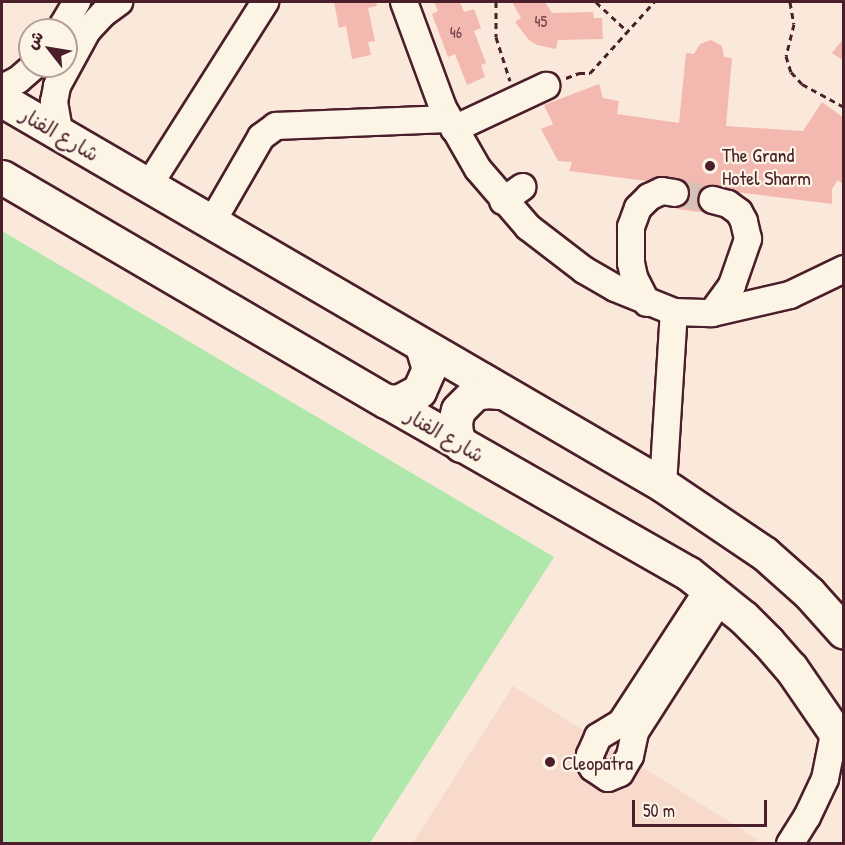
<!DOCTYPE html>
<meta charset="utf-8">
<style>
body{margin:0}
#map{position:relative;width:845px;height:845px;overflow:hidden;background:#fae9da;font-family:"Patrick Hand","Playpen Sans Arabic",sans-serif}
div>[style]{position:absolute}
[style*='--x']{left:calc(var(--x)*1px);top:calc(var(--y)*1px);width:calc(var(--w)*1px);rotate:calc(var(--a)*1deg)}
.built>*{inset:0;background:#f8dacd}
.green>*{inset:0;background:#b0e8ac}
.building>*{inset:0;background:#f3b8af}
.minor-tunnel>*{height:26px;margin-top:-13px;transform-origin:0;background:repeating-linear-gradient(90deg,#d7c1b7 0 26px,transparent 0 39px)}
.path>*{height:3px;margin-top:-1.5px;transform-origin:0;background:repeating-linear-gradient(90deg,#4a1f2b 0 6px,transparent 0 10.5px)}
.roads{filter:drop-shadow(2px 0 #4a1f2b) drop-shadow(-2px 0 #4a1f2b) drop-shadow(0 2px #4a1f2b) drop-shadow(0 -2px #4a1f2b)}
.minor>*{height:26px;margin:-13px;padding:0 13px;transform-origin:13px;border-radius:13px;background:#fcf5e5}
.major>*{height:33px;margin:-16.5px;padding:0 16.5px;transform-origin:16.5px;border-radius:16.5px;background:#fcf5e5}
.dots>*{width:16px;height:16px;translate:-50% -50%;box-sizing:border-box;border:3px solid #fcf5e5;border-radius:50%}
span{translate:-50% -50%;white-space:nowrap;text-align:center;line-height:1.15;-webkit-text-stroke:4.5px #fcf5e5;paint-order:stroke}
.number-label{font-size:16px;color:#74454c}
.number-label span{-webkit-text-stroke-width:0}
.street-label{font-size:20px;color:#4a1f2b}
.poi-label{font-size:20px;color:#4a1f2b}
.left{translate:0 -50%;text-align:left}
.frame{position:absolute;inset:0;border:3px solid #4a1f2b;pointer-events:none}
.north{position:absolute;left:18px;top:18px;width:60px;height:60px;box-sizing:border-box;background:#fcf5e5;border:2px solid #b59f9b;border-radius:50%;rotate:301deg;font-size:16px;font-weight:700;line-height:24px;text-align:center;color:#4a1f2b}
.north::after{content:'';display:block;margin:auto;width:21px;height:27px;background:#4a1f2b;clip-path:polygon(50% 0,100% 100%,50% 72%,0 100%)}
.scale{position:absolute;left:632px;top:800px;width:135px;height:27px;box-sizing:border-box;border:3px solid #4a1f2b;border-top:0;padding-left:8px;font-size:18px;line-height:21px;white-space:nowrap;color:#4a1f2b;-webkit-text-stroke:4px #fcf5e5;paint-order:stroke}
</style>
<div id="map">
<div class="built">
<i style="clip-path:polygon(513px 686px,757px 839px,755px 844px,412px 844px)"></i>
</div>
<div class="green">
<i style="clip-path:polygon(2px 231px,554px 557px,370px 843px,2px 843px)"></i>
</div>
<div class="building">
<i style="clip-path:polygon(334px 2px,376px 2px,377px 6px,368px 8px,375px 41px,368px 42px,371px 55px,352px 59px,346px 26px,339px 28px)"></i>
<i style="clip-path:polygon(434px 2px,460px 2px,464px 12px,474px 9px,481px 28px,474px 31px,486px 63px,481px 65px,485px 77px,467px 85px,455px 54px,448px 57px,432px 14px,438px 11px)"></i>
<i style="clip-path:polygon(512px 2px,545px 2px,552px 13px,593px 12px,594px 18px,602px 18px,603px 39px,558px 40px,556px 49px,537px 45px,529px 40px,515px 22px,521px 18px)"></i>
<i style="clip-path:polygon(844px 38px,844px 61px,832px 53px)"></i>
<i style="clip-path:polygon(711px 40px,722px 46px,724px 57px,732px 58px,726px 126px,803px 131px,822px 102px,844px 118px,844px 185px,838px 180px,832px 189px,832px 204px,712px 189px,709px 213px,676px 209px,678px 185px,569px 171px,572px 162px,558px 161px,541px 129px,553px 124px,544px 105px,599px 84px,603px 98px,619px 101px,617px 114px,679px 123px,686px 53px,694px 54px,700px 44px)"></i>
</div>
<div class="minor-tunnel">
<i style="--x:675;--y:193;--w:39;--a:10"></i>
</div>
<div class="path">
<i style="--x:496;--y:2;--w:35;--a:90"></i>
<i style="--x:496;--y:37;--w:46;--a:72.3"></i>
<i style="--x:596;--y:2;--w:42;--a:43.1"></i>
<i style="--x:790;--y:2;--w:22;--a:80"></i>
<i style="--x:794;--y:24;--w:33;--a:104"></i>
<i style="--x:786;--y:56;--w:17;--a:73"></i>
<i style="--x:791;--y:72;--w:16;--a:47"></i>
<i style="--x:802;--y:84;--w:48;--a:28.7"></i>
<i style="--x:566;--y:78;--w:14;--a:-21"></i>
<i style="--x:579;--y:73;--w:11;--a:0"></i>
<i style="--x:590;--y:73;--w:96;--a:-48"></i>
</div>
<div class="roads">
<div class="minor">
<i style="--x:404;--y:2;--w:113;--a:69.8"></i>
<i style="--x:443;--y:108;--w:70;--a:60.2"></i>
<i style="--x:478;--y:169;--w:77;--a:49.2"></i>
<i style="--x:528;--y:227;--w:71;--a:37.5"></i>
<i style="--x:584;--y:270;--w:36;--a:30"></i>
<i style="--x:615;--y:288;--w:64;--a:22.1"></i>
<i style="--x:674;--y:312;--w:38;--a:2"></i>
<i style="--x:712;--y:313;--w:80;--a:-13"></i>
<i style="--x:790;--y:295;--w:60;--a:-25.7"></i>
<i style="--x:60;--y:30;--w:33;--a:-59"></i>
<i style="--x:2;--y:88;--w:18;--a:-27"></i>
<i style="--x:18;--y:80;--w:21;--a:-41"></i>
<i style="--x:454;--y:129;--w:102;--a:-25.1"></i>
<i style="--x:60;--y:136;--w:35;--a:-100"></i>
<i style="--x:54;--y:102;--w:16;--a:-79"></i>
<i style="--x:57;--y:86;--w:63;--a:-61.4"></i>
<i style="--x:87;--y:31;--w:25;--a:-47"></i>
<i style="--x:104;--y:13;--w:19;--a:-36"></i>
<i style="--x:149;--y:185;--w:217;--a:-57.6"></i>
<i style="--x:503;--y:201;--w:24;--a:-36"></i>
<i style="--x:212;--y:222;--w:98;--a:-60"></i>
<i style="--x:261;--y:137;--w:19;--a:-36"></i>
<i style="--x:276;--y:126;--w:172;--a:-2.3"></i>
<i style="--x:647;--y:303;--w:29;--a:-117"></i>
<i style="--x:634;--y:277;--w:14;--a:-102"></i>
<i style="--x:631;--y:263;--w:36;--a:-90"></i>
<i style="--x:631;--y:227;--w:20;--a:-70"></i>
<i style="--x:638;--y:208;--w:16;--a:-45"></i>
<i style="--x:649;--y:197;--w:14;--a:-25"></i>
<i style="--x:662;--y:191;--w:13;--a:9"></i>
<i style="--x:712;--y:313;--w:34;--a:-54"></i>
<i style="--x:732;--y:285;--w:49;--a:-70.8"></i>
<i style="--x:748;--y:239;--w:18;--a:-103"></i>
<i style="--x:744;--y:221;--w:10;--a:-119"></i>
<i style="--x:739;--y:212;--w:14;--a:-144"></i>
<i style="--x:728;--y:204;--w:16;--a:-165"></i>
<i style="--x:663;--y:485;--w:173;--a:-86.4"></i>
<i style="--x:709;--y:588;--w:161;--a:123.1"></i>
<i style="--x:621;--y:723;--w:27;--a:149"></i>
<i style="--x:598;--y:737;--w:20;--a:114"></i>
<i style="--x:590;--y:755;--w:8;--a:90"></i>
<i style="--x:590;--y:763;--w:6;--a:59"></i>
<i style="--x:593;--y:768;--w:18;--a:34"></i>
<i style="--x:608;--y:778;--w:13;--a:-23"></i>
<i style="--x:620;--y:773;--w:20;--a:-60"></i>
<i style="--x:630;--y:756;--w:25;--a:-78"></i>
<i style="--x:635;--y:732;--w:159;--a:-57.3"></i>
<i style="--x:790;--y:844;--w:32;--a:-58"></i>
<i style="--x:807;--y:817;--w:42;--a:-64.7"></i>
<i style="--x:825;--y:779;--w:41;--a:-78.7"></i>
<i style="--x:833;--y:739;--w:13;--a:-99"></i>
</div>
<div class="major">
<i style="--x:2;--y:100;--w:765;--a:30.22"></i>
<i style="--x:663;--y:485;--w:122;--a:34"></i>
<i style="--x:764;--y:553;--w:60;--a:41.6"></i>
<i style="--x:809;--y:593;--w:52;--a:48.1"></i>
<i style="--x:2;--y:177;--w:445;--a:30.3"></i>
<i style="--x:386;--y:401;--w:348;--a:29.7"></i>
<i style="--x:688;--y:573;--w:70;--a:38.7"></i>
<i style="--x:743;--y:617;--w:35;--a:45"></i>
<i style="--x:768;--y:642;--w:35;--a:49"></i>
<i style="--x:791;--y:668;--w:93;--a:55.5"></i>
<i style="--x:386;--y:401;--w:12;--a:5"></i>
<i style="--x:398;--y:402;--w:24;--a:-28"></i>
<i style="--x:419;--y:391;--w:24;--a:-66"></i>
<i style="--x:429;--y:369;--w:24;--a:-107"></i>
<i style="--x:461;--y:445;--w:12;--a:-114"></i>
<i style="--x:456;--y:434;--w:12;--a:-95"></i>
<i style="--x:455;--y:422;--w:12;--a:-76"></i>
<i style="--x:458;--y:410;--w:24;--a:-45"></i>
<i style="--x:475;--y:393;--w:12;--a:-9"></i>
<i style="--x:487;--y:391;--w:12;--a:5"></i>
</div>
</div>
<div class="dots">
<i style="left:710px;top:166px;background:#4a1f2b"></i>
<i style="left:550px;top:762px;background:#4a1f2b"></i>
</div>
<div class="number-label">
<span style="left:541px;top:21px">45</span>
<span style="left:456px;top:32px">46</span>
</div>
<div class="street-label">
<span style="left:60px;top:134px;rotate:30deg">شارع الفنار</span>
<span style="left:445px;top:435px;rotate:30deg">شارع الفنار</span>
</div>
<div class="poi-label">
<span class="left" style="left:722px;top:166px">The Grand<br>Hotel Sharm</span>
<span class="left" style="left:562px;top:762px">Cleopatra</span>
</div>
<div class="frame"></div>
<div class="north">ش</div>
<div class="scale">50 m</div>
</div>
